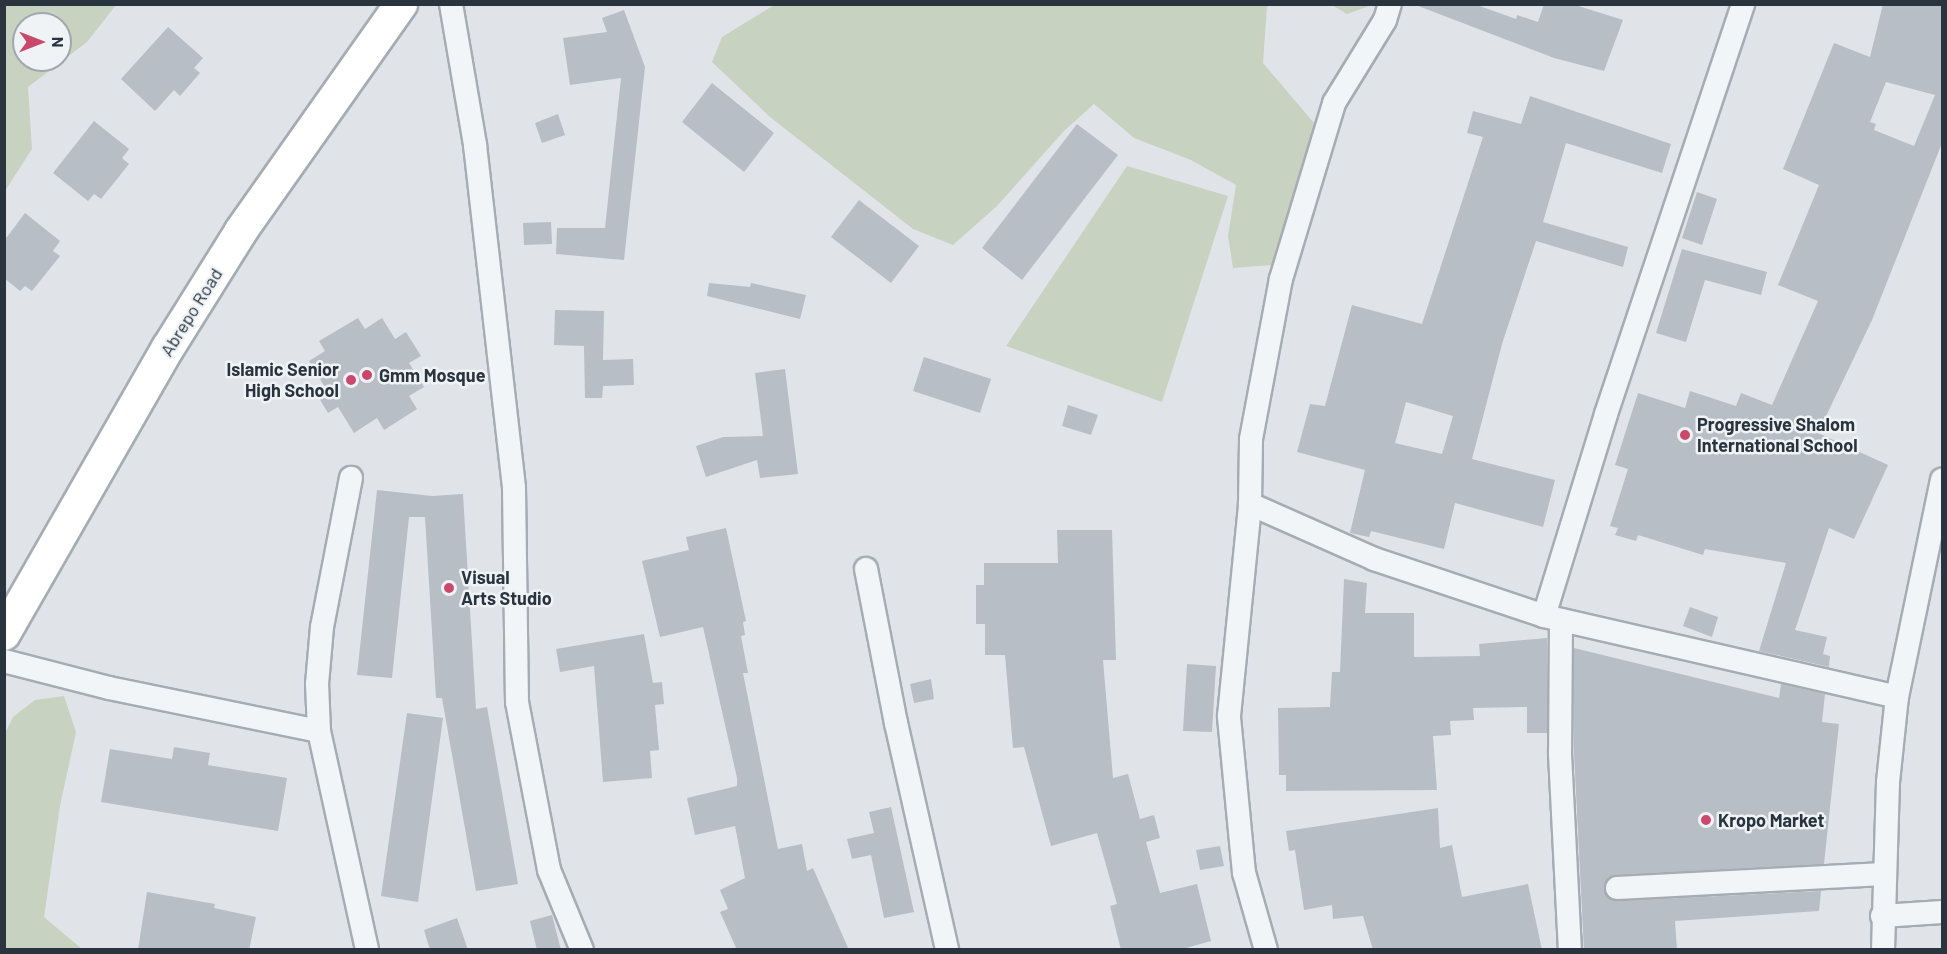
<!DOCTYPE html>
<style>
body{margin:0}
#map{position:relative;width:1947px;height:954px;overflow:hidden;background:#e0e4e9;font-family:Barlow,sans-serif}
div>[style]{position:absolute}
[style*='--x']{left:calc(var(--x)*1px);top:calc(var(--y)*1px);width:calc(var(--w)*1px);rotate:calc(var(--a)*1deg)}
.green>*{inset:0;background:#c8d2c1}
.building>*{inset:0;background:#b7bec5}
.roads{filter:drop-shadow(2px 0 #a5acb3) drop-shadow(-2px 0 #a5acb3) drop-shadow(0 2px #a5acb3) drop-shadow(0 -2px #a5acb3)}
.street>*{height:22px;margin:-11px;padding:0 11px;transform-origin:11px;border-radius:11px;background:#f2f5f7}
.secondary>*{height:32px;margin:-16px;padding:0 16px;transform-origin:16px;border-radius:16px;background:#fff}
.dots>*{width:16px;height:16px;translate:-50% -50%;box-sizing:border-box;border:3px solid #eff3f6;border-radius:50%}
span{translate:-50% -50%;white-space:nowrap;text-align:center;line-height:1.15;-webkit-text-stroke:5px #eff3f6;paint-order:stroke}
.street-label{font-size:18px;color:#29343f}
.poi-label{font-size:18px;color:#29343f;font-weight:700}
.right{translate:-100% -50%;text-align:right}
.left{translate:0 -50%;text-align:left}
.frame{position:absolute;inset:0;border:6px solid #29343f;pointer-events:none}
.north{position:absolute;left:12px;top:12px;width:60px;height:60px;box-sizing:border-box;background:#eff3f6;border:2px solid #a0a7ad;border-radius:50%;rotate:90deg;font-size:16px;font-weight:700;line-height:24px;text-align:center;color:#29343f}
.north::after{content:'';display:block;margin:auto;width:21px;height:27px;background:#cb486d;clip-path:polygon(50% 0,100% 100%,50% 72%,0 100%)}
</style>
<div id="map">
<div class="green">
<i style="clip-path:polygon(evenodd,5px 4px,116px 5px,87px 42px,28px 87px,32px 149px,5px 191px,5px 4px,24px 24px,60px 24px,60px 60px,24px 60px,24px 24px)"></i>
<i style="clip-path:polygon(774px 5px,1272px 5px,1267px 7px,1263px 63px,1314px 123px,1302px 200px,1273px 265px,1233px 268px,1228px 236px,1236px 185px,1191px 160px,1134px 138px,1094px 104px,1064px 131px,997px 206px,953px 245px,913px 229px,770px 117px,712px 62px,722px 37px)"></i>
<i style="clip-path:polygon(1332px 5px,1372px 5px,1347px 14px)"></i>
<i style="clip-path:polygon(1127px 166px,1228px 196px,1162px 402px,1006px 346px)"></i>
<i style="clip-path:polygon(64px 696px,76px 732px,60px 806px,44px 917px,82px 949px,5px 949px,5px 733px,13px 717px,35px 700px)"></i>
</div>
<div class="building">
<i style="clip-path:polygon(1413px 4px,1474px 4px,1516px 19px,1517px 15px,1538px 22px,1544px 4px,1572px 4px,1623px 20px,1604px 71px,1554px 58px)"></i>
<i style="clip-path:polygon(evenodd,1883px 4px,1942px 4px,1942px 143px,1872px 320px,1818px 433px,1888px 465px,1854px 539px,1829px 528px,1795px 630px,1827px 637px,1823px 654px,1830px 656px,1829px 667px,1759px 651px,1786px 563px,1705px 549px,1703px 555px,1638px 535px,1636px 541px,1615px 535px,1618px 528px,1610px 526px,1628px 469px,1615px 465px,1638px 393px,1685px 408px,1690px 391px,1736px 406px,1741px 393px,1772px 405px,1818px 301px,1778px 285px,1819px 185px,1783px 169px,1834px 43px,1870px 57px,1883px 4px,1886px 82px,1935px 95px,1914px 146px,1874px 130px,1876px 124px,1870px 122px,1886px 82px)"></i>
<i style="clip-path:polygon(624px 10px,645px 67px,624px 260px,556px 254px,557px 228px,605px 228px,621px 78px,570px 85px,563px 38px,607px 32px,602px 18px)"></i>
<i style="clip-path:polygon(168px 27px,203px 58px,194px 68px,200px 73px,180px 96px,174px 90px,155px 111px,121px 79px)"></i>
<i style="clip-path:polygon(712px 83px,774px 133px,744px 172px,682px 122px)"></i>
<i style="clip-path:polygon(evenodd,1530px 96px,1671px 144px,1662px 173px,1566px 143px,1543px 222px,1628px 247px,1623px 267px,1536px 241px,1502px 344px,1472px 459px,1555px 480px,1543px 527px,1455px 503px,1444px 549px,1371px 531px,1369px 537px,1350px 533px,1365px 470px,1297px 452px,1310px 404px,1325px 406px,1352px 305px,1422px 324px,1483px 137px,1467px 133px,1473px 111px,1521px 124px,1530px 96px,1406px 402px,1453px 416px,1442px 454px,1395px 443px,1406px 402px)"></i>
<i style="clip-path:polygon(558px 114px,565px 135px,542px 143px,535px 123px)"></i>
<i style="clip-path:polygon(94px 121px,129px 149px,122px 158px,129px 164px,101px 199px,94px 194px,88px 201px,53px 173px)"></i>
<i style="clip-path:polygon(1077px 124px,1118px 155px,1022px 280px,982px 248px)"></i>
<i style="clip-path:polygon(1697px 192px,1717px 199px,1702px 245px,1682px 238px)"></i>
<i style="clip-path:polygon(859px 200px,919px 246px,891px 283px,831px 237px)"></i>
<i style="clip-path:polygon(25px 213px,60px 241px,53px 251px,60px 256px,32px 291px,25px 286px,20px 291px,4px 278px,4px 241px)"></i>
<i style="clip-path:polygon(551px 222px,552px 244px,524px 245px,523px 223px)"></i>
<i style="clip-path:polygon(1682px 249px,1767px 272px,1761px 295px,1705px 280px,1686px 342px,1656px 333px)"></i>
<i style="clip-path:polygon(709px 283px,750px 287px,751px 283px,806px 295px,800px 319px,707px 296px)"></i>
<i style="clip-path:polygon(555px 310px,604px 311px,603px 360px,633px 359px,634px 385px,603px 386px,602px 398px,585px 398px,584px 346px,554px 345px)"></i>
<i style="clip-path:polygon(358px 318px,365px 329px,382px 318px,395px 339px,406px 332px,421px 356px,409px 363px,424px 387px,409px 396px,417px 409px,384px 430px,377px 418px,354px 433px,338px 407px,328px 413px,316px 393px,325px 387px,309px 361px,325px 351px,319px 341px)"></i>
<i style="clip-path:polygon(924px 357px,991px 379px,980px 413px,913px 391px)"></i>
<i style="clip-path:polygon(785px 369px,798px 474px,760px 478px,757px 460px,706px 477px,696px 446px,723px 437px,763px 436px,755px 373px)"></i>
<i style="clip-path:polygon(1068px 405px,1098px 415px,1091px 435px,1062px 426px)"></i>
<i style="clip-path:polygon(377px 490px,432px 496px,463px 494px,476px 709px,487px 707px,518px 884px,476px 891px,442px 698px,436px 698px,425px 517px,409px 517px,392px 678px,357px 675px)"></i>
<i style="clip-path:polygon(726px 528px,746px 621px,743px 622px,745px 635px,741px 636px,748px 673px,743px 673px,778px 849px,802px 844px,807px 871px,813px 868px,849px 950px,737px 950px,720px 912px,728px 909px,720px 890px,745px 878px,735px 826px,695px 835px,687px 798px,737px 786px,737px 778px,703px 627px,660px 637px,642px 561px,689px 550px,686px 537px)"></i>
<i style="clip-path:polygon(1057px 530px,1112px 530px,1116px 660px,1103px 660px,1113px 778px,1128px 774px,1140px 819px,1154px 815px,1160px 838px,1146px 842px,1160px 893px,1197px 884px,1211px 941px,1179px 950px,1121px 950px,1110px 906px,1117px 904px,1097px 833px,1051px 846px,1024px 747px,1013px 748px,1005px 655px,985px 655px,985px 624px,976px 624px,976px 585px,984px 585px,984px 563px,1058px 563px)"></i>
<i style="clip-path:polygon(1344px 579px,1367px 583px,1365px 613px,1414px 613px,1414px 657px,1480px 656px,1479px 644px,1547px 638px,1547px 733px,1527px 733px,1527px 707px,1473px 708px,1474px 720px,1450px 721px,1451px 735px,1433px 736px,1437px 790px,1286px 791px,1286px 775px,1279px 775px,1278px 708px,1330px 707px,1332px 672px,1340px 672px)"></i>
<i style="clip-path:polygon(1690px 607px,1718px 617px,1712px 637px,1683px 626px)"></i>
<i style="clip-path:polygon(644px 634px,653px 683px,662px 682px,664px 704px,655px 705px,659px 750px,650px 751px,652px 778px,603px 782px,594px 666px,560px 672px,556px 649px)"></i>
<i style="clip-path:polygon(1574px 648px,1779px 698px,1781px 684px,1825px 694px,1822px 722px,1839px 724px,1824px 864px,1616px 875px,1609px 877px,1604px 888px,1606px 896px,1618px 901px,1821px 891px,1819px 911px,1675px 921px,1677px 950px,1584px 950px,1574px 754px)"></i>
<i style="clip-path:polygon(1187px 664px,1216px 666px,1212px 732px,1183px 731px)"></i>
<i style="clip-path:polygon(931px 679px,934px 699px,914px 703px,910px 684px)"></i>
<i style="clip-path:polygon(407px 713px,443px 718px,418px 902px,381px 896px)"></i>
<i style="clip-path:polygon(174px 747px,210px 753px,208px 765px,287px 778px,278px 831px,101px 802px,110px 749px,172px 759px)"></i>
<i style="clip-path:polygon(891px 807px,914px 912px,884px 918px,871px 855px,852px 859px,847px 839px,874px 833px,869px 812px)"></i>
<i style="clip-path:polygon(1438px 808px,1440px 848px,1452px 845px,1462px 897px,1528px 884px,1542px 950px,1373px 950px,1363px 916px,1333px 919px,1332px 905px,1304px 910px,1295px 850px,1289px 851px,1286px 831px)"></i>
<i style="clip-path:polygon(1220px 846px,1224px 866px,1200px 870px,1196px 850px)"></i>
<i style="clip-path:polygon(147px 892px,215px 904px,214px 908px,256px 917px,249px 950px,138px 950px)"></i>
<i style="clip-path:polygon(552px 915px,561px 950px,537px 950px,530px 921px)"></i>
<i style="clip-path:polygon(457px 918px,468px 950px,430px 950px,424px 930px)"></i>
</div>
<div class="roads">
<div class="street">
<i style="--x:451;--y:4;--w:143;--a:80.3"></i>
<i style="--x:475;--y:145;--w:345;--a:83.5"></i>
<i style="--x:514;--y:488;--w:214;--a:89.2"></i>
<i style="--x:517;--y:702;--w:171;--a:79.2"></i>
<i style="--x:549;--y:870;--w:87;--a:67.6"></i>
<i style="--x:1250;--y:504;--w:136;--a:23.9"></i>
<i style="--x:1374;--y:559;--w:179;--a:18.5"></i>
<i style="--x:1544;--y:616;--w:362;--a:12.9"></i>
<i style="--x:866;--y:569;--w:157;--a:79"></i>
<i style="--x:896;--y:723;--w:233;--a:77.3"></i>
<i style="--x:1544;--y:616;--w:211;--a:-72.9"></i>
<i style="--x:1606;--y:414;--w:432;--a:-71.5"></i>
<i style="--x:1561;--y:620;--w:134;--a:90.4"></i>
<i style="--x:1560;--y:754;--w:196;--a:87.1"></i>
<i style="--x:4;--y:661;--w:108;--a:14.4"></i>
<i style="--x:109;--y:688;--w:214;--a:11.6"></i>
<i style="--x:319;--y:731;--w:224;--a:77.6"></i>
<i style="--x:319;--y:731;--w:47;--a:-92.4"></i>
<i style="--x:317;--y:684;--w:57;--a:-85"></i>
<i style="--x:322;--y:627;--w:152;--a:-79"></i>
<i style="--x:1617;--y:888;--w:267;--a:-3"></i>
<i style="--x:1882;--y:916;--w:60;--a:-3.8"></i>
<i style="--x:1266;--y:950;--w:80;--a:-105.9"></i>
<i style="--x:1244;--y:873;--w:158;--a:-95.5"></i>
<i style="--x:1229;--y:716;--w:213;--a:-84.3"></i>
<i style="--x:1250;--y:504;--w:65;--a:-89.1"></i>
<i style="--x:1251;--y:439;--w:163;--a:-79.4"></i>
<i style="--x:1281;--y:279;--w:184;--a:-73.2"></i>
<i style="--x:1334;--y:103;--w:97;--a:-58.4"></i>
<i style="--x:1385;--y:20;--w:17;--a:-73"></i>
<i style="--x:1883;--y:950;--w:168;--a:-88.3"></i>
<i style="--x:1888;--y:782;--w:85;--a:-84"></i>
<i style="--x:1897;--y:697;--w:222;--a:-78.3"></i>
</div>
<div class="secondary">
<i style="--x:4;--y:634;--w:330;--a:-60.2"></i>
<i style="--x:168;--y:348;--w:138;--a:-58"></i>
<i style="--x:241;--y:231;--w:278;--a:-54.8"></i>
</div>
</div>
<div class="dots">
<i style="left:367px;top:375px;background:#cb486d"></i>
<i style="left:351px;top:380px;background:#cb486d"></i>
<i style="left:1685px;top:435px;background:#cb486d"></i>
<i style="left:449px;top:588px;background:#cb486d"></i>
<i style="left:1706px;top:820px;background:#cb486d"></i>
</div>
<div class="street-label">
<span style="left:191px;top:312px;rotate:-58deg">Abrepo Road</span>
</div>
<div class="poi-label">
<span class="right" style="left:339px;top:380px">Islamic Senior<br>High School</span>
<span class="left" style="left:379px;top:375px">Gmm Mosque</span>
<span class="left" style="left:1697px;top:435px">Progressive Shalom<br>International School</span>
<span class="left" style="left:461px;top:588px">Visual<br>Arts Studio</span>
<span class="left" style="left:1718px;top:820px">Kropo Market</span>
</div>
<div class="frame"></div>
<div class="north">N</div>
</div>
